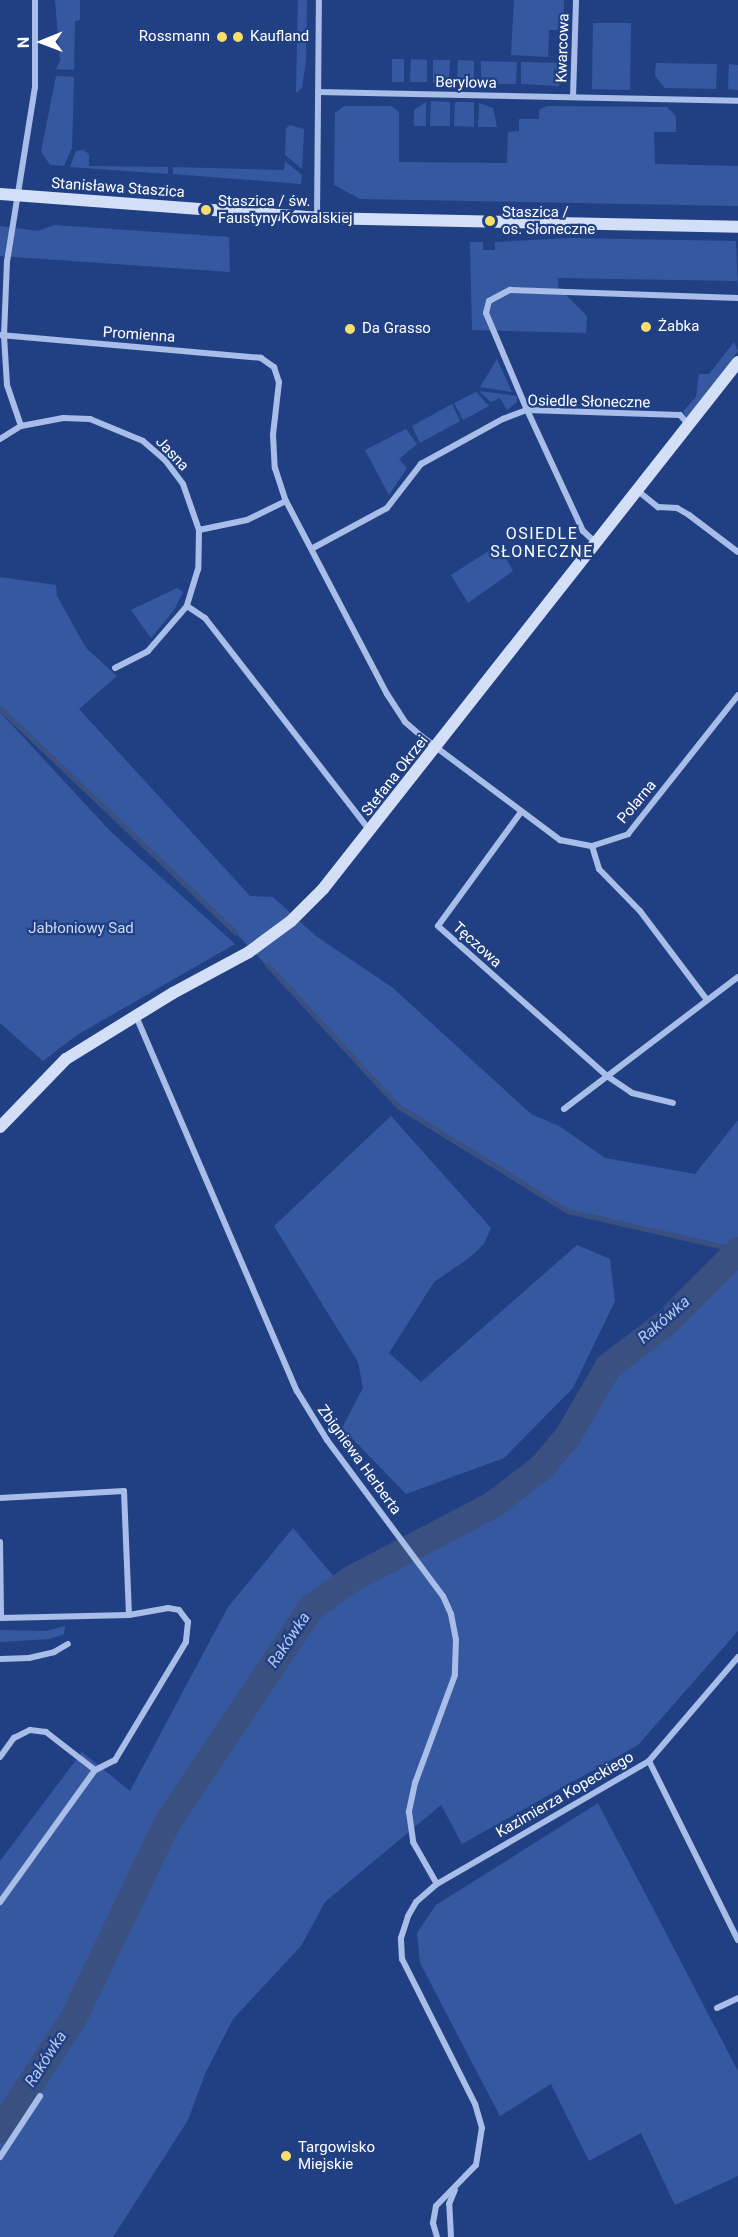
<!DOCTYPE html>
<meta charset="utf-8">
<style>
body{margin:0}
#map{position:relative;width:738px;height:2237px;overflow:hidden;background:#214083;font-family:Roboto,sans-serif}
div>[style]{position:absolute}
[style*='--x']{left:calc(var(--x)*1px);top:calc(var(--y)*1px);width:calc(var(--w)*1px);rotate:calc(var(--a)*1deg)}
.green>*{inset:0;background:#3558a0}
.stream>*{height:4.5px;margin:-2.25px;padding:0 2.25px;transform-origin:2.25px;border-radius:2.25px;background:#395081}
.river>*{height:27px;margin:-13.5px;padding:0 13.5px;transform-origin:13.5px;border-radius:13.5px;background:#395081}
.street>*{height:6px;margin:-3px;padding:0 3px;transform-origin:3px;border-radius:3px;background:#a8bee9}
.secondary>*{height:12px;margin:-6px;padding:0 6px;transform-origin:6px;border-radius:6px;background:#d3def7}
.dots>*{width:16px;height:16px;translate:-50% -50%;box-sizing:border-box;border:3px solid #214083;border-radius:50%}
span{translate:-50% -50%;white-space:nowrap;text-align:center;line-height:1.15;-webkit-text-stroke:4.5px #214083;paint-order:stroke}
.poi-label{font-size:15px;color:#fff}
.right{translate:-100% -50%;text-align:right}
.left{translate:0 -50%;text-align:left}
.street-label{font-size:15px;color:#fff}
.park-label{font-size:15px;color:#ccdaf6}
.neighbourhood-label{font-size:16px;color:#fff;letter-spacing:1.5px}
.water-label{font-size:16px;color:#b4c8f0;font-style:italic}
.north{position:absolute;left:12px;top:12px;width:60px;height:60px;-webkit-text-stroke:4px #214083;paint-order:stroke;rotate:269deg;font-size:16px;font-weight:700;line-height:24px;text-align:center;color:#fff}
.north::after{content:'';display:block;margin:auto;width:21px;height:27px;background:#fff;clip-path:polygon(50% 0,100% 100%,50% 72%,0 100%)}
</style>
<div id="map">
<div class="green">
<i style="clip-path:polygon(55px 0,80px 0,80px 20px,75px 21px,74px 70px,56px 69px,60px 61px)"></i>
<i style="clip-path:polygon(298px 0,307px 0,306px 60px,302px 88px,296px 93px)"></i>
<i style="clip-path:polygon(514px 0,564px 0,563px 30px,549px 30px,548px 57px,511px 55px)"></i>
<i style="clip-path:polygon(593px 23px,631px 23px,630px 90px,592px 89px)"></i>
<i style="clip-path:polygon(392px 59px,404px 59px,404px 82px,392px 82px)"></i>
<i style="clip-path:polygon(411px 59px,427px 60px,427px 82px,410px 82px)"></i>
<i style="clip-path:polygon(433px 60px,450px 60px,449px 83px,433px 83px)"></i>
<i style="clip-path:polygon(458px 60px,474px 61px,474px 83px,457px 83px)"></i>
<i style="clip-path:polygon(481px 61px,517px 62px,516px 84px,481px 84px)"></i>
<i style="clip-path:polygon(521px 62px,565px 63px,564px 81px,558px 86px,521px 84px)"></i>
<i style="clip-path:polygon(656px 63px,717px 64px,716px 89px,665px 88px,655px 76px)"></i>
<i style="clip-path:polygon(729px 64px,738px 65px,738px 90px,728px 89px)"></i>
<i style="clip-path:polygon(56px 76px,74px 77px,72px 148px,64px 166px,50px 165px,41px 152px)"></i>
<i style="clip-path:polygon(431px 101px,450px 102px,450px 126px,430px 126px)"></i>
<i style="clip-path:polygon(426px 102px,426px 126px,414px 126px,414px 110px)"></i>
<i style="clip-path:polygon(455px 102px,474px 102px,474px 127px,454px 126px)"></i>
<i style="clip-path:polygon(479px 103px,493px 108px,497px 127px,478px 127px)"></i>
<i style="clip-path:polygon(344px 106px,391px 106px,399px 112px,399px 162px,507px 163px,508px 132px,519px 131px,519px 119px,539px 119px,539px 110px,547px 106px,667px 107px,676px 116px,676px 132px,654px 132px,655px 164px,738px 166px,738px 206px,360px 199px,334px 185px,335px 113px)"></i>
<i style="clip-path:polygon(290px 125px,304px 129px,302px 169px,285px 155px,286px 128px)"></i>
<i style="clip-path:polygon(83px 150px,89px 154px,89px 166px,168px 167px,168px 174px,70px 167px,76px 151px)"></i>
<i style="clip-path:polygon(285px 161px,302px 175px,301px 184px,173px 174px,173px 167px,284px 170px)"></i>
<i style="clip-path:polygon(54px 225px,229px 237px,230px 272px,0 256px,0 226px,38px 231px)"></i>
<i style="clip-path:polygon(570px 238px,736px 241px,738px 290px,737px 281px,558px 278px,558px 287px,587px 316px,586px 333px,472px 330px,470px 242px,483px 242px,483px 250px,495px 250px,495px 242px)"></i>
<i style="clip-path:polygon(734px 342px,738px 351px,687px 419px,683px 411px,696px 397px,699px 374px,709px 374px)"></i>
<i style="clip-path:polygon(497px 359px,512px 392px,480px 387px)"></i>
<i style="clip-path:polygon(479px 391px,517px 396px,517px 402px,507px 410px,500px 398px,491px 402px)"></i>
<i style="clip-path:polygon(476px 392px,489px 406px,463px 420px,454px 403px)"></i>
<i style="clip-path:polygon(452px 404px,460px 421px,420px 443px,412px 426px)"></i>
<i style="clip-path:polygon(406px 429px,417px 444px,399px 459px,407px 468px,389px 495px,365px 450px)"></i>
<i style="clip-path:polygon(498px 545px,513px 571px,468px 603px,451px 575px)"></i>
<i style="clip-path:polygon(0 577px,56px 585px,57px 596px,86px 648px,117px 676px,79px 709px,250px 896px,273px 897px,316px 936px,393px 988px,531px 1114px,559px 1126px,605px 1158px,695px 1174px,738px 1120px,738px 1631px,638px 1745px,462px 1844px,441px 1805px,325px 1902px,301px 1946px,233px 2019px,205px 2074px,188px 2120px,113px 2237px,0 2237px,0 1861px,82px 1752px,130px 1791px,228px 1607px,293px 1528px,341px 1585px,493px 1504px,554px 1453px,608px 1366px,666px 1322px,737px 1251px,568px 1211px,398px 1106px,235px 932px,0 708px)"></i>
<i style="clip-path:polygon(177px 588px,183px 592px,174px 610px,151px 638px,131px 610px)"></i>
<i style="clip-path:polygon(0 712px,111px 832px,235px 944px,77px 1035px,43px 1061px,0 1023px)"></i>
<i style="clip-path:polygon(391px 1116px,491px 1228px,484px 1244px,469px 1258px,434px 1282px,389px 1353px,421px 1382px,577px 1245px,610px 1259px,615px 1301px,573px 1388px,504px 1458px,406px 1494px,342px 1428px,363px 1388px,358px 1362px,274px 1226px)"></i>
<i style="clip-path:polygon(65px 1626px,64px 1634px,50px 1639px,0 1642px,0 1630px,46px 1631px)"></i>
<i style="clip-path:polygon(598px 1803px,738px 2071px,738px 2176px,675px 2205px,641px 2133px,589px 2161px,551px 2084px,500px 2116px,420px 1963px,417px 1933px,436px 1905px)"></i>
</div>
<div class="stream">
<i style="--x:0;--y:708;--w:325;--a:43.6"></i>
<i style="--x:268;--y:965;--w:192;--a:47.3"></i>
<i style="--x:398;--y:1106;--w:200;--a:31.7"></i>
<i style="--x:568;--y:1211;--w:174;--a:12.9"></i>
</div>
<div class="river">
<i style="--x:0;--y:2129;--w:133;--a:-56.7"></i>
<i style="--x:73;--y:2018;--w:217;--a:-64.4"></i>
<i style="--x:167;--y:1822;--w:259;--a:-56.2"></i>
<i style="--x:311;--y:1607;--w:50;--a:-35.3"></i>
<i style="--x:352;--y:1578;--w:159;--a:-27.7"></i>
<i style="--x:493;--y:1504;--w:61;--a:-37.6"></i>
<i style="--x:541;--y:1467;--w:42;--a:-49.8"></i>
<i style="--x:568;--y:1435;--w:80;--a:-59.9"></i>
<i style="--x:608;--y:1366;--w:73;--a:-37.2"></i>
<i style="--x:666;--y:1322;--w:102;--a:-45"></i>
</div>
<div class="street">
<i style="--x:35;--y:0;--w:87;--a:90"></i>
<i style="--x:35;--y:87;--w:176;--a:99.1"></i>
<i style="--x:7;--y:261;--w:75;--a:92.3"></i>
<i style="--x:4;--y:336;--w:49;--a:86.5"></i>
<i style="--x:7;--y:385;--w:43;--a:71.1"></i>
<i style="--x:21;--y:426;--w:43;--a:-10.8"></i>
<i style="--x:63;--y:418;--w:27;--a:2"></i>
<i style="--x:90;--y:419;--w:57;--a:22.5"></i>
<i style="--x:143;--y:441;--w:29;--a:41"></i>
<i style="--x:165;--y:460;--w:30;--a:53"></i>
<i style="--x:183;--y:484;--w:49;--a:70.8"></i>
<i style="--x:199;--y:530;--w:39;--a:91"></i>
<i style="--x:198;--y:569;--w:39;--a:107"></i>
<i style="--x:187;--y:606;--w:22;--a:34"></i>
<i style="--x:205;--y:618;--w:269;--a:52.2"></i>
<i style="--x:318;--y:92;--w:420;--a:1.2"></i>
<i style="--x:573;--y:97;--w:97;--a:-88.2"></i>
<i style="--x:317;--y:218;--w:218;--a:-89.5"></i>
<i style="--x:0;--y:335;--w:262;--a:5"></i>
<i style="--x:261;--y:358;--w:16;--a:35"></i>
<i style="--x:274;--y:367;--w:16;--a:72"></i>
<i style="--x:279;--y:382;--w:53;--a:96.5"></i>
<i style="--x:273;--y:435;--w:33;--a:87"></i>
<i style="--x:275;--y:468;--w:35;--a:72"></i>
<i style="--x:286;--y:501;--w:218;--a:62.4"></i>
<i style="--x:387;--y:694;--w:33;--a:57"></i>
<i style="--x:405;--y:722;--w:21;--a:41"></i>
<i style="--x:421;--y:736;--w:174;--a:36.8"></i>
<i style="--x:560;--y:840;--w:33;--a:11"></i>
<i style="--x:592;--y:846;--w:38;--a:-18"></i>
<i style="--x:628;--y:834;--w:177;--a:-51.6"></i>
<i style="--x:0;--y:439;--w:25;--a:-32"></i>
<i style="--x:638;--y:491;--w:26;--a:39"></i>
<i style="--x:658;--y:507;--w:19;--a:3"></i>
<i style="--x:677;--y:508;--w:14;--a:30"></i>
<i style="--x:689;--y:515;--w:61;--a:37.1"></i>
<i style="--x:199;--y:530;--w:49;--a:-11.8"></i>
<i style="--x:247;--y:520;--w:43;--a:-26"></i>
<i style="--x:596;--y:543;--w:18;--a:-137"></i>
<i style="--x:583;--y:531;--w:133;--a:-114.8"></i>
<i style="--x:527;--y:410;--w:105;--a:-112.9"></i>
<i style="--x:486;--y:313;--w:12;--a:-76"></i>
<i style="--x:489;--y:301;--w:24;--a:-28"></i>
<i style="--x:510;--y:290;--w:228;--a:2"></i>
<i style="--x:313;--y:548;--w:84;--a:-28.4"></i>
<i style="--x:387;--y:508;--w:56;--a:-52.3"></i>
<i style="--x:421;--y:464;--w:94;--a:-28.8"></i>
<i style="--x:503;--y:419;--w:26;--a:-21"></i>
<i style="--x:527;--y:410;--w:153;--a:1.9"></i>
<i style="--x:680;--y:415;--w:13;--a:48"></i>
<i style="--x:115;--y:668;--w:37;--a:-27"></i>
<i style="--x:148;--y:651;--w:60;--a:-49.1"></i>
<i style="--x:521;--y:812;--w:141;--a:126.1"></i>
<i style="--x:438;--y:926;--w:226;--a:41.6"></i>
<i style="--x:607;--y:1076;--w:30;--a:34"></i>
<i style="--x:632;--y:1093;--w:42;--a:13.7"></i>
<i style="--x:592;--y:846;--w:24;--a:73"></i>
<i style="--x:599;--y:869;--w:59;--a:45.7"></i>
<i style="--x:640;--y:911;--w:111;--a:53"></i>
<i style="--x:136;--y:1016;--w:408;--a:66.8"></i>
<i style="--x:297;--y:1391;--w:57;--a:58.5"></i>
<i style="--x:327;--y:1440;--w:194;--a:53.4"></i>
<i style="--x:443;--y:1596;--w:20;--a:66"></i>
<i style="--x:451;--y:1614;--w:26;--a:79"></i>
<i style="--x:456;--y:1640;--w:35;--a:92"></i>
<i style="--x:455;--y:1675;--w:115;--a:110.3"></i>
<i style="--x:415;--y:1783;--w:30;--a:102"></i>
<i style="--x:409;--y:1812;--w:30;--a:82"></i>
<i style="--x:413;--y:1842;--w:48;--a:60.3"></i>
<i style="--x:564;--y:1109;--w:218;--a:-37.2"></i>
<i style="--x:0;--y:1498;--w:124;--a:-3.2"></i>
<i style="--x:124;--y:1491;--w:124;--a:87.7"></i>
<i style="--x:0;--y:1542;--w:76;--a:89.2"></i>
<i style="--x:1;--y:1618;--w:128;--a:-1.3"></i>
<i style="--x:129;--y:1615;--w:40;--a:-10"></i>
<i style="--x:168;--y:1608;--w:11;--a:10"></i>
<i style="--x:179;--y:1610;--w:15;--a:53"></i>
<i style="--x:188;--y:1622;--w:20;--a:96"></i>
<i style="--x:186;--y:1642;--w:138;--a:121"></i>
<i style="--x:115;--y:1760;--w:22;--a:153"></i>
<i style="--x:95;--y:1770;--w:163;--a:125.7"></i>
<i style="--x:0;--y:1659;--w:29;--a:-2"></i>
<i style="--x:29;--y:1658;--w:26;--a:-13"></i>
<i style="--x:54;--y:1652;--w:16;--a:-30"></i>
<i style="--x:0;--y:1757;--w:24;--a:-54"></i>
<i style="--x:14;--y:1738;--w:18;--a:-27"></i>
<i style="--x:30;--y:1730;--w:16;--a:7"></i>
<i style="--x:46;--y:1732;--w:62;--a:37.8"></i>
<i style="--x:649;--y:1761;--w:200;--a:63.6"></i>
<i style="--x:717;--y:2008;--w:23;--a:-25"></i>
<i style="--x:0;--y:2157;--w:73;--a:-56.7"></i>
<i style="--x:437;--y:2237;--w:15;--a:-106"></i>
<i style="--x:433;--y:2223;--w:17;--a:-80"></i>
<i style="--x:436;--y:2206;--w:57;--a:-45.7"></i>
<i style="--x:476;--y:2165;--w:37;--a:-81"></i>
<i style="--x:482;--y:2128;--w:25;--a:-106"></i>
<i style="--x:475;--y:2104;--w:162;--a:-116.7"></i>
<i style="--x:402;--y:1959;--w:21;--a:-93"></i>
<i style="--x:401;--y:1938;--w:23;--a:-72"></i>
<i style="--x:408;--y:1916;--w:16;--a:-60"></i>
<i style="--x:416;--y:1902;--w:28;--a:-41"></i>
<i style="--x:437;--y:1884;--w:245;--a:-30.1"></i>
<i style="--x:649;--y:1761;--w:137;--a:-49.4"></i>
<i style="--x:451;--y:2237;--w:33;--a:-93"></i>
<i style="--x:449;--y:2204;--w:15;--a:-67"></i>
</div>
<div class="secondary">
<i style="--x:0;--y:194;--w:318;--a:4.3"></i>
<i style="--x:317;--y:218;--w:421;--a:1.2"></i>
<i style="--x:0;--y:1127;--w:95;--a:-45.9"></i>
<i style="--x:66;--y:1059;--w:126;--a:-31.7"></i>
<i style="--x:173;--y:993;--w:86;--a:-28.3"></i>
<i style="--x:249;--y:952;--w:52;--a:-36.4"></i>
<i style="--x:291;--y:921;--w:45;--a:-45"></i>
<i style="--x:323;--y:889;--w:671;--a:-51.78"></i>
</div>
<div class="dots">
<i style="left:222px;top:37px;background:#f5de6a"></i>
<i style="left:238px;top:37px;background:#f5de6a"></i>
<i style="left:206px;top:210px;background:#f5de6a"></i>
<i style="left:490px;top:221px;background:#f5de6a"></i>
<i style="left:646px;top:327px;background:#f5de6a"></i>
<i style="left:350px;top:329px;background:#f5de6a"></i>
<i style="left:286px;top:2156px;background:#f5de6a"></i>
</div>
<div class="poi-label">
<span class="right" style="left:210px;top:37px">Rossmann</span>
<span class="left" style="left:250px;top:37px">Kaufland</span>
<span class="left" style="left:218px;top:210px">Staszica / św.<br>Faustyny Kowalskiej</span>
<span class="left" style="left:502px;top:221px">Staszica /<br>os. Słoneczne</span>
<span class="left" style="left:658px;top:327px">Żabka</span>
<span class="left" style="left:362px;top:329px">Da Grasso</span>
<span class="left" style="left:298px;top:2156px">Targowisko<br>Miejskie</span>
</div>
<div class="street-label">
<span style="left:563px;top:48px;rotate:-88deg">Kwarcowa</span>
<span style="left:466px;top:83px;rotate:1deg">Berylowa</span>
<span style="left:118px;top:188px;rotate:4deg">Stanisława Staszica</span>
<span style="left:139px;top:335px;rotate:4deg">Promienna</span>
<span style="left:589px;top:402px;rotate:1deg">Osiedle Słoneczne</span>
<span style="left:172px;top:454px;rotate:47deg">Jasna</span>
<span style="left:395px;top:776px;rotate:-52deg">Stefana Okrzei</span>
<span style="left:637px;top:802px;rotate:-50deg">Polarna</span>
<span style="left:477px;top:945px;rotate:42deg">Tęczowa</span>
<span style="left:359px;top:1460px;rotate:54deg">Zbigniewa Herberta</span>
<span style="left:565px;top:1795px;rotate:-30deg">Kazimierza Kopeckiego</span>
</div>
<div class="park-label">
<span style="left:81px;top:929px">Jabłoniowy Sad</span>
</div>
<div class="neighbourhood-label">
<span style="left:542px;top:543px">OSIEDLE<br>SŁONECZNE</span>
</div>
<div class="water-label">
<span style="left:664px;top:1320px;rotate:-41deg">Rakówka</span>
<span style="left:289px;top:1640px;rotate:-56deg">Rakówka</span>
<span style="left:46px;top:2059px;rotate:-57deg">Rakówka</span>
</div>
<div class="north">N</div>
</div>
